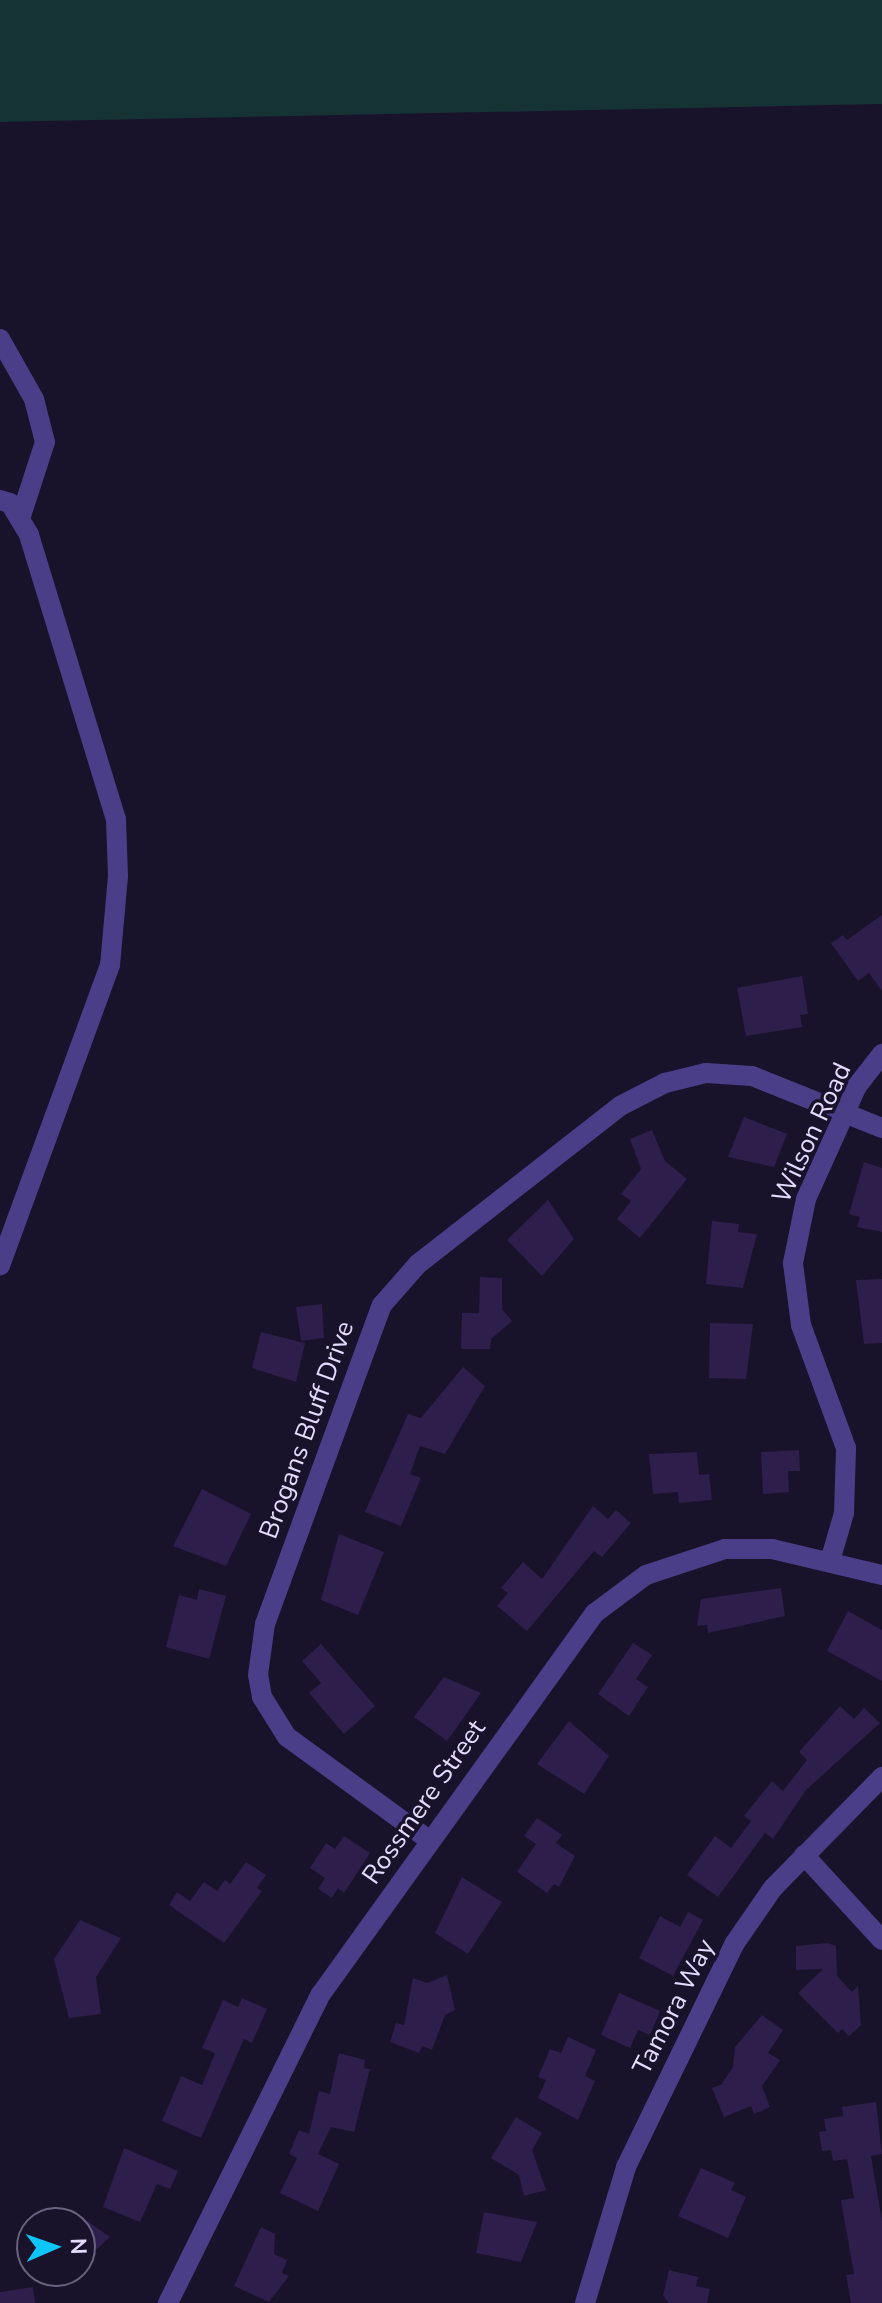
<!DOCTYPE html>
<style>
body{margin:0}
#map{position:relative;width:882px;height:2303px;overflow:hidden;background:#19122b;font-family:"Nunito Sans",sans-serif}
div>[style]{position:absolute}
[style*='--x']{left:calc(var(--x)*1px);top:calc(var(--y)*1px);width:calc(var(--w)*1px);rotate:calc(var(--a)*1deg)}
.green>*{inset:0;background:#153235}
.building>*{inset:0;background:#2d1e4b}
.minor>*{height:20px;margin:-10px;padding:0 10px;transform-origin:10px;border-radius:10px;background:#4a3e88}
span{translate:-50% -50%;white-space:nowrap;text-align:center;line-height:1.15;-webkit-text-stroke:7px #19122b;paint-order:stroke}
.street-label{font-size:26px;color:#e4dcfe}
.north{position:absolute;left:16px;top:2207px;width:80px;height:80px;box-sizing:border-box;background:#19122b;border:2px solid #6a637f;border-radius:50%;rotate:88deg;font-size:22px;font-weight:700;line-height:32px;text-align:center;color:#e4dcfe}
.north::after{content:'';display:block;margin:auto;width:28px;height:36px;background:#0dc6f9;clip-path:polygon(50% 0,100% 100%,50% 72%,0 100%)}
</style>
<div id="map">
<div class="green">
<i style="clip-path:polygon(0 0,882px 0,882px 104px,0 122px)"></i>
</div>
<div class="building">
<i style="clip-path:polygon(882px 915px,882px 991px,869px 973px,858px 981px,831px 943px,843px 935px,847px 940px)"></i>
<i style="clip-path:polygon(802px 976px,808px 1014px,800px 1015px,802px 1027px,746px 1036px,737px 988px)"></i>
<i style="clip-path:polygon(744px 1117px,787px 1134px,774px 1167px,728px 1157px)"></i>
<i style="clip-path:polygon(652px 1130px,665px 1161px,687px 1179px,640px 1238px,617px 1219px,631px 1201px,621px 1194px,641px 1169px,630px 1139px)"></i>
<i style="clip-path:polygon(864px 1162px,882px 1168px,882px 1232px,857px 1227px,860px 1217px,849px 1214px)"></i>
<i style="clip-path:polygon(548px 1200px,574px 1239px,542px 1276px,507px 1240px)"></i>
<i style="clip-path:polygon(712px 1221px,739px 1224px,738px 1232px,757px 1234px,743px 1288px,706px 1284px)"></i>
<i style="clip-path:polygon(480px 1277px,502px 1278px,502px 1309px,512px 1321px,491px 1339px,490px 1349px,461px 1349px,462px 1313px,479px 1313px)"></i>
<i style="clip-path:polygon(882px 1279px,882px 1343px,864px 1344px,856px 1280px)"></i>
<i style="clip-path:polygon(322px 1304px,324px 1338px,301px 1341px,296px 1307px)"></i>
<i style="clip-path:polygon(710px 1323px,753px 1324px,746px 1379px,709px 1378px)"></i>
<i style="clip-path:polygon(261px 1332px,305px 1343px,296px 1382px,252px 1368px)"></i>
<i style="clip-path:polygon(463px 1367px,485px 1386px,445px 1454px,420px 1446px,410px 1474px,421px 1478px,401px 1526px,365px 1512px,408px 1414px,421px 1418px)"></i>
<i style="clip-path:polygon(799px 1450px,800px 1471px,788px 1471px,789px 1492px,763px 1494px,761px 1452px)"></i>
<i style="clip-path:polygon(697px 1452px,699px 1475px,709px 1474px,712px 1500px,679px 1503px,678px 1492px,653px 1494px,649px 1454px)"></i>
<i style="clip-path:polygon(202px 1489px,251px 1514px,226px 1566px,173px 1546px)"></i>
<i style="clip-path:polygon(593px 1506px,608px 1519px,616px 1510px,631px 1523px,602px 1557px,594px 1551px,527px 1631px,497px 1606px,508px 1593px,501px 1588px,523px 1562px,542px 1579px)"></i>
<i style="clip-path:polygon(339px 1534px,384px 1552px,358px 1615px,321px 1600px)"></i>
<i style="clip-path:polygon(781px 1588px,785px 1616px,708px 1633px,707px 1625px,697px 1626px,701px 1599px)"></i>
<i style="clip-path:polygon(199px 1589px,226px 1596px,209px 1659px,166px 1647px,179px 1595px,197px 1600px)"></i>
<i style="clip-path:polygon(848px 1611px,882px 1630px,882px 1681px,827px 1651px)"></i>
<i style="clip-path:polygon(633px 1643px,652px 1655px,636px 1679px,648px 1687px,629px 1716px,598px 1694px)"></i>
<i style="clip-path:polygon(321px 1644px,375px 1706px,344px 1734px,309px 1693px,321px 1683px,302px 1661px)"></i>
<i style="clip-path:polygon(444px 1677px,481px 1693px,447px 1741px,414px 1717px)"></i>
<i style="clip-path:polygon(840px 1706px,854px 1719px,864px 1708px,880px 1723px,806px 1790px,773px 1839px,765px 1833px,718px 1897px,687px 1875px,715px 1836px,731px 1848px,751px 1821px,744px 1816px,772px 1781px,783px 1791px,807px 1760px,799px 1752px)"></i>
<i style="clip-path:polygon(569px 1721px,609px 1756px,584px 1794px,537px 1764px)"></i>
<i style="clip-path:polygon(537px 1818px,562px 1835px,556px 1843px,575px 1856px,559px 1887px,554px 1884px,547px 1893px,517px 1872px,536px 1844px,524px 1836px)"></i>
<i style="clip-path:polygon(344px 1836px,370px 1853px,344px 1893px,338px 1888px,332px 1898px,318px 1889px,325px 1878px,310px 1868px,326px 1843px,335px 1849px)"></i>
<i style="clip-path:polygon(246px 1862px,266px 1875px,257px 1888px,262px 1891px,224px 1943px,169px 1905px,177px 1892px,190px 1901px,204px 1882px,217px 1891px,225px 1880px,230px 1884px)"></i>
<i style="clip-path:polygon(462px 1877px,502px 1902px,468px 1954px,435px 1933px)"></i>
<i style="clip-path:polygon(688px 1912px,703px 1920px,673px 1976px,639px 1958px,660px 1916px,680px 1927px)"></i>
<i style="clip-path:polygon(80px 1920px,121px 1938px,96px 1977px,101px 2014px,69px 2018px,54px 1959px)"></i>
<i style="clip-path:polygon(827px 1943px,836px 1946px,837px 1976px,852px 1992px,858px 1986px,861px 2025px,849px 2036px,842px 2029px,838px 2033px,798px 1993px,823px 1969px,796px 1970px,796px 1946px)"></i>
<i style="clip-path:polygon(447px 1975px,455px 2010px,445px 2015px,432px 2050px,422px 2046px,419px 2053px,390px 2042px,396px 2023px,404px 2025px,413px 1978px,427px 1983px)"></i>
<i style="clip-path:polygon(619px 1993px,660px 2011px,650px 2035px,638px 2030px,630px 2048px,601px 2035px)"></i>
<i style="clip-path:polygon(242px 1998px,267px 2009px,252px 2043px,244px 2039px,201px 2138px,162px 2121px,181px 2076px,202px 2085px,215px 2053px,202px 2048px,223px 2000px,238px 2007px)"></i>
<i style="clip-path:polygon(762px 2015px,783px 2030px,768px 2053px,780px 2060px,762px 2086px,770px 2107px,754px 2114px,751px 2106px,724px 2117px,712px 2088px,721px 2085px,733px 2067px,735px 2047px)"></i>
<i style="clip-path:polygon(568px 2037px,596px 2050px,585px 2076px,595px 2081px,578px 2120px,538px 2098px,546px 2080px,538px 2077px,550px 2049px,561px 2053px)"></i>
<i style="clip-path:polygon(339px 2053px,365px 2060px,364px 2068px,370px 2069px,354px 2132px,331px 2127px,318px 2154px,339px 2164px,318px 2211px,280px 2193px,297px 2158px,289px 2154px,299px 2130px,309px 2134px,319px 2091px,330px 2094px)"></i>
<i style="clip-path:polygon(876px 2102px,882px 2154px,871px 2156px,882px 2221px,882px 2303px,851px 2303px,846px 2275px,854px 2274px,841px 2200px,854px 2198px,847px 2159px,833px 2161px,831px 2150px,822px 2151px,819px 2132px,826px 2131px,824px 2119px,843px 2116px,842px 2107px)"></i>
<i style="clip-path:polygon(516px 2117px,542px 2133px,532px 2150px,546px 2190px,524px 2196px,519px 2175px,491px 2158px)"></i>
<i style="clip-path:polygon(124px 2148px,178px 2171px,170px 2189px,157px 2184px,140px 2222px,103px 2207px)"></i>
<i style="clip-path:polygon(701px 2168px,735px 2183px,731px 2190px,746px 2197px,728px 2238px,678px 2216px)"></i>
<i style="clip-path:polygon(484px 2212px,537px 2222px,521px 2262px,476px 2253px)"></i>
<i style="clip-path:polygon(80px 2216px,110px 2237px,80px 2265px)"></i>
<i style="clip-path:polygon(261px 2227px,275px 2234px,274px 2254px,287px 2260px,282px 2273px,289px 2276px,269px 2302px,234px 2286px)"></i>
<i style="clip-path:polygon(669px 2270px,698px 2277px,696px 2286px,710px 2289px,707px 2303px,669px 2303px,663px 2296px)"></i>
<i style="clip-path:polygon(33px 2287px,35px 2303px,0 2303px,0 2292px)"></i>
</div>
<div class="minor">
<i style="--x:0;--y:339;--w:69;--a:60.5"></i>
<i style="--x:34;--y:399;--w:44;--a:75.7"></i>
<i style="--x:45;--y:442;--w:78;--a:108"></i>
<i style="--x:0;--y:500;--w:10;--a:17"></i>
<i style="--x:10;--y:503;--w:37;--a:59"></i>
<i style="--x:29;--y:535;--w:297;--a:73"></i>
<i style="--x:116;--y:819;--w:57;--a:88"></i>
<i style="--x:118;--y:876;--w:89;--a:95.1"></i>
<i style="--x:110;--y:965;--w:320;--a:110.1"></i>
<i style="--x:830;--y:1561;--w:50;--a:-73.7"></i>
<i style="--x:844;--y:1513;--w:65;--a:-88.2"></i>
<i style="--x:846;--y:1448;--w:131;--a:-110.1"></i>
<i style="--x:801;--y:1325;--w:63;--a:-97.4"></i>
<i style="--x:793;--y:1263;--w:65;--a:-78.5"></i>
<i style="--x:806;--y:1199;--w:124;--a:-65.7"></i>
<i style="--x:857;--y:1086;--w:41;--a:-52"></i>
<i style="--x:429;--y:1840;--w:175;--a:-144"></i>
<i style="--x:287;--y:1737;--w:47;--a:-122"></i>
<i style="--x:262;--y:1697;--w:22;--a:-100"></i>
<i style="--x:258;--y:1675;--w:51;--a:-82.2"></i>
<i style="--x:265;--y:1624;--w:340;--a:-69.9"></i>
<i style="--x:382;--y:1305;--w:55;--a:-48.7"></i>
<i style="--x:418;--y:1264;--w:256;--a:-38"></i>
<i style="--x:620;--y:1106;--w:51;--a:-27.1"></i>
<i style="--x:665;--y:1083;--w:42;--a:-13.7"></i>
<i style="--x:706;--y:1073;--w:46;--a:3.7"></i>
<i style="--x:752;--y:1076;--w:140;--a:21.8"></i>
<i style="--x:804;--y:1855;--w:115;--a:47.5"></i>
<i style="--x:168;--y:2303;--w:345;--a:-63.7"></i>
<i style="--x:321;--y:1994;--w:469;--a:-54.3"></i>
<i style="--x:595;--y:1613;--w:64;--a:-36.7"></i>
<i style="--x:646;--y:1575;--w:83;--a:-18.2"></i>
<i style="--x:725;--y:1549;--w:47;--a:0"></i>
<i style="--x:772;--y:1549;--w:113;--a:13.3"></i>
<i style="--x:585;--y:2303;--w:142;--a:-73.2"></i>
<i style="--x:626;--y:2167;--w:249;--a:-64.1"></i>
<i style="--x:735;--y:1943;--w:67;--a:-55.4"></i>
<i style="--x:773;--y:1888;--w:156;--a:-45.5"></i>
</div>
<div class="street-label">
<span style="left:812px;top:1133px;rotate:-65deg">Wilson Road</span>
<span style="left:307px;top:1430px;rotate:-70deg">Brogans Bluff Drive</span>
<span style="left:424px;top:1802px;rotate:-55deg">Rossmere Street</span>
<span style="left:674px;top:2007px;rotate:-63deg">Tamora Way</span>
</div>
<div class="north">N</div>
</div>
